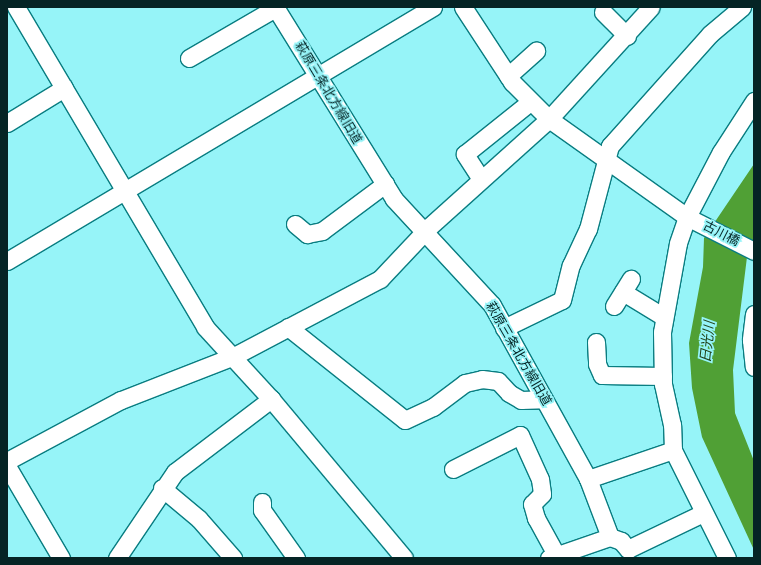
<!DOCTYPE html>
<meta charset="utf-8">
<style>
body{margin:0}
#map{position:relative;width:761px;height:565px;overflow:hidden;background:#96f4f8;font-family:"Sofia Sans Condensed","Noto Sans JP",sans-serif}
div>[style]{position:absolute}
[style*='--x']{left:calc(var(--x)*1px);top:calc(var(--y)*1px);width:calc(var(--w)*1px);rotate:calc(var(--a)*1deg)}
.water>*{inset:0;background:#50a035}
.roads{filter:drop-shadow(1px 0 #097d81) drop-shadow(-1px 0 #097d81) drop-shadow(0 1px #097d81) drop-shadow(0 -1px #097d81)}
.minor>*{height:17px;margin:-8.5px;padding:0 8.5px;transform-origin:8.5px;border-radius:8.5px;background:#fff}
span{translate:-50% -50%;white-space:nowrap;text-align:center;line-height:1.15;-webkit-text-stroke:3.5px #96f4f8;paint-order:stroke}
.street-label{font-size:13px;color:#052425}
.water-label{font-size:14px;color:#1f3f15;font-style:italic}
.frame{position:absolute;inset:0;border:8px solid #052425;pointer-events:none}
</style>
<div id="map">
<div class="water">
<i style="clip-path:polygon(754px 164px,754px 245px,747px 257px,733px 370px,735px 413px,754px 461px,754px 550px,702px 437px,692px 388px,689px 343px,703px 267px,704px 238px)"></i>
</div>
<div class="roads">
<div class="minor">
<i style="--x:16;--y:7;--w:372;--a:59.4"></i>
<i style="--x:205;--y:327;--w:98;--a:47.5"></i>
<i style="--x:271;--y:399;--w:207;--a:50.1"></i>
<i style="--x:275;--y:7;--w:226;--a:58.2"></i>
<i style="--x:394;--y:199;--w:144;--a:47.2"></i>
<i style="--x:492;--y:305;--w:199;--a:61.1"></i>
<i style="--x:588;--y:479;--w:62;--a:69.2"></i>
<i style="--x:463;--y:7;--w:90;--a:56.8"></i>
<i style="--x:512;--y:82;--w:52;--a:45"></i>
<i style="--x:549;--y:119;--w:169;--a:35.4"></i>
<i style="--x:687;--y:217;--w:75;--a:26.9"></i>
<i style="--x:603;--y:12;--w:34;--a:45"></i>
<i style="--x:189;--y:58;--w:102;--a:-30.1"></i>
<i style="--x:508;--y:76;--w:38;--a:-42"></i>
<i style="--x:7;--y:123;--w:67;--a:-31.6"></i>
<i style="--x:481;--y:179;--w:30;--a:-123"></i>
<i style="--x:465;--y:154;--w:83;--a:-38.7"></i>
<i style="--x:295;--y:224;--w:16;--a:40"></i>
<i style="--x:307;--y:234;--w:15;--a:-11"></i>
<i style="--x:322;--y:231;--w:79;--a:-36.7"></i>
<i style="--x:7;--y:261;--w:496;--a:-30.8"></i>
<i style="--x:623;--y:292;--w:48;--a:31.4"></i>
<i style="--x:614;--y:306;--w:32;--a:-58"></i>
<i style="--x:754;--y:314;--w:26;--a:97"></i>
<i style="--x:751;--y:340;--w:27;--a:84"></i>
<i style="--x:288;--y:327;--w:149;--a:38.5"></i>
<i style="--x:405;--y:420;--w:31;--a:-25"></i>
<i style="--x:433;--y:407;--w:40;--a:-37"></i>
<i style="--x:465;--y:383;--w:17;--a:-13"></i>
<i style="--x:482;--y:379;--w:16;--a:7"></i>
<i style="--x:498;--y:381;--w:16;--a:47"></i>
<i style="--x:509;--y:393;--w:14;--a:30"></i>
<i style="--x:521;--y:400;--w:23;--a:-2"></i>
<i style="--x:504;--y:328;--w:64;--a:-25.8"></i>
<i style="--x:562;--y:300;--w:36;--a:-76"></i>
<i style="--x:571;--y:265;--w:40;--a:-65"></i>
<i style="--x:588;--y:229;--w:86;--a:-75.2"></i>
<i style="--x:610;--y:146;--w:150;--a:-48.2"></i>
<i style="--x:710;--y:34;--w:42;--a:-40.2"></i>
<i style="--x:596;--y:342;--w:22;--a:87"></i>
<i style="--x:597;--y:364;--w:12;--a:66"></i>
<i style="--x:602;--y:375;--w:61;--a:0.9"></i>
<i style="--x:7;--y:461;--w:129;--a:-28.2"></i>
<i style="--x:121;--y:400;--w:121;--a:-21.3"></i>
<i style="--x:234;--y:356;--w:165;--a:-27.8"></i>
<i style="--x:380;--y:279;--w:71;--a:-46.7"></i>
<i style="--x:429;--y:227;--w:161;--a:-42"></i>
<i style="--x:549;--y:119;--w:151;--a:-47.7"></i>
<i style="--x:7;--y:466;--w:107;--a:59.6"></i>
<i style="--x:453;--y:469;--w:75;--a:-26.9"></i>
<i style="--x:520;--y:435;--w:48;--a:65.6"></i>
<i style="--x:540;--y:479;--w:15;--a:82"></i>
<i style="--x:542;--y:494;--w:14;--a:135"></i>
<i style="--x:532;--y:504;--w:15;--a:74"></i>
<i style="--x:536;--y:518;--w:46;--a:61.2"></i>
<i style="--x:588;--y:479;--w:90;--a:-18.8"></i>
<i style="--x:162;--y:488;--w:48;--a:40"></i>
<i style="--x:199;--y:519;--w:52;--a:48.9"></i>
<i style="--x:262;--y:502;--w:8;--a:90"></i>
<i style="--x:262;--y:510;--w:59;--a:54.7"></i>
<i style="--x:117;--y:558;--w:104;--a:-56"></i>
<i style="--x:175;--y:472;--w:121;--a:-37.2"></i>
<i style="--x:549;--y:558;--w:65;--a:-19"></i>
<i style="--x:610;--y:537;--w:12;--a:20"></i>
<i style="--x:621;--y:541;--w:11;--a:49"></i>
<i style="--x:628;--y:549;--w:83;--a:-25.6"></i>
<i style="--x:727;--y:558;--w:121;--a:-116.6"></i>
<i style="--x:673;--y:450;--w:25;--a:-92"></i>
<i style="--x:672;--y:425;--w:42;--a:-102.4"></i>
<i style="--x:663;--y:384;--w:52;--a:-91.1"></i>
<i style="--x:662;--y:332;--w:90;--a:-79.8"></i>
<i style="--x:678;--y:243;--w:28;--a:-71"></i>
<i style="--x:687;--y:217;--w:73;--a:-62.4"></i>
<i style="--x:721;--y:152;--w:61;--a:-57.1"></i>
</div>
</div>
<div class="street-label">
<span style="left:328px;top:93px;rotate:59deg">萩原三条北方線旧道</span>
<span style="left:721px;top:234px;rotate:27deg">古川橋</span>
<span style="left:518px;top:354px;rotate:60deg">萩原三条北方線旧道</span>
</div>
<div class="water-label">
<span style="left:708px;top:342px;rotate:-84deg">日光川</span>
</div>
<div class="frame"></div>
</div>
